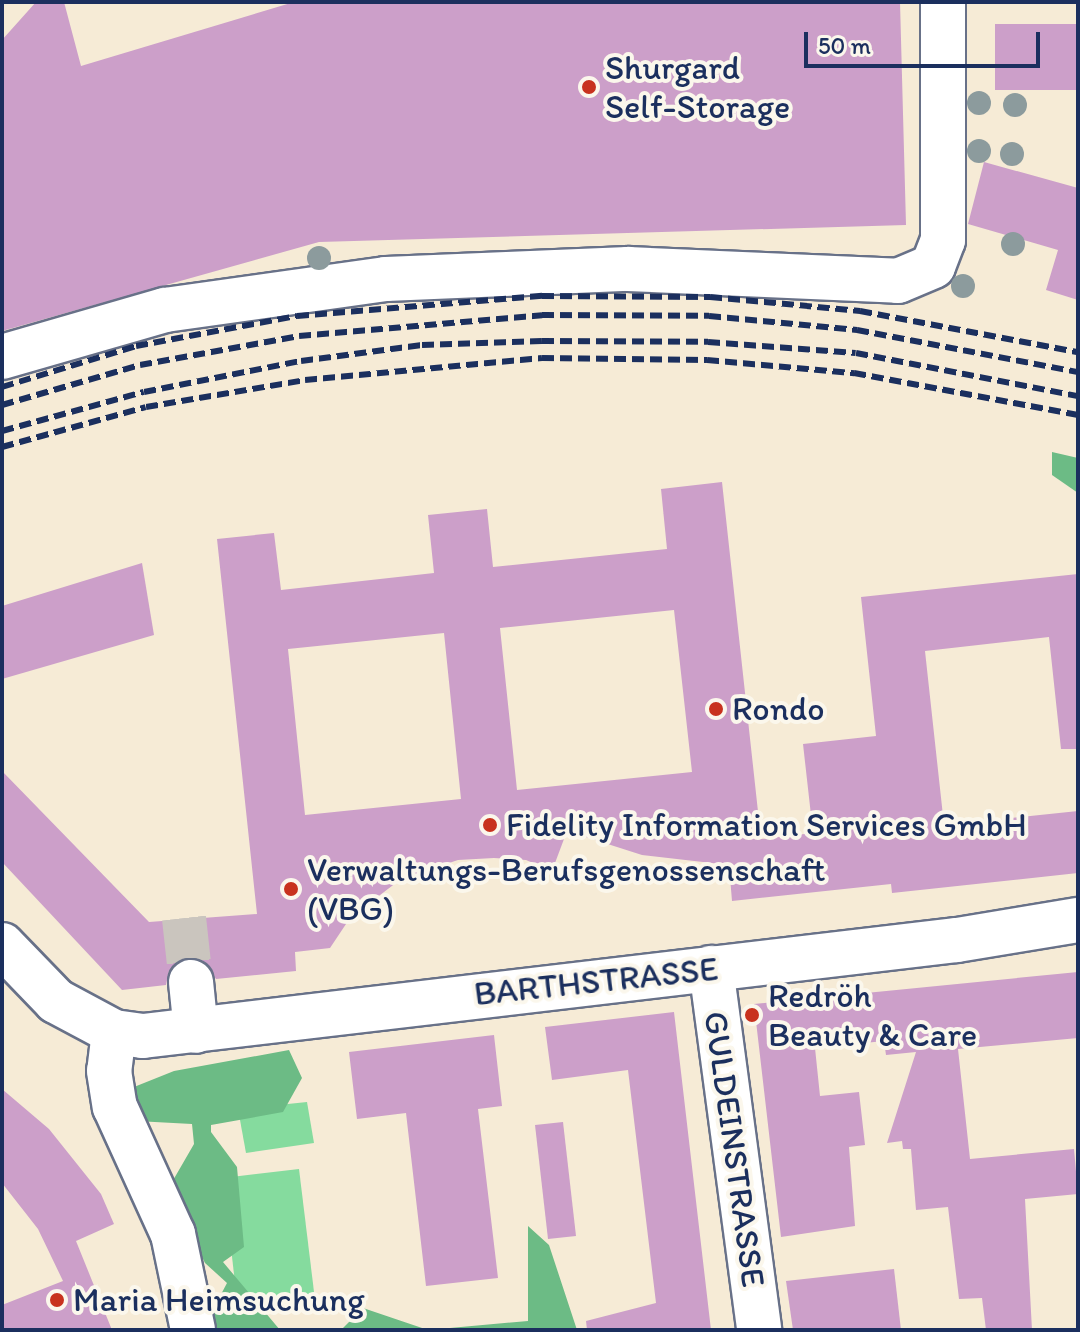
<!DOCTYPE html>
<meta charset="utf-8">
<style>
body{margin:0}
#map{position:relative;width:1080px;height:1332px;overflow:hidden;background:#f6ebd6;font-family:Itim,sans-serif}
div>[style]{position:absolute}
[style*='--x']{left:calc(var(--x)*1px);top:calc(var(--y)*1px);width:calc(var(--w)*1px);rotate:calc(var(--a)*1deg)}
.green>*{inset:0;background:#85db9e}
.forest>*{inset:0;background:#6cbb85}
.building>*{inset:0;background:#cc9fc9}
.minor-tunnel>*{height:44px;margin-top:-22px;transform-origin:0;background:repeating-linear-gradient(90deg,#cac5be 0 44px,transparent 0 66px)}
.roads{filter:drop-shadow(2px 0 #687188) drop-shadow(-2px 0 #687188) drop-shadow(0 2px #687188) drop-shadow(0 -2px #687188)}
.minor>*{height:44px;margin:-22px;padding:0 22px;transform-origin:22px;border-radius:22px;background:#fff}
.rail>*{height:6px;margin-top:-3px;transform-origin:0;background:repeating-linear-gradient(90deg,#1b2f5e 0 12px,transparent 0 18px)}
.trees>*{width:24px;height:24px;margin:-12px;border-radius:50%;background:#8c9b9d}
.dots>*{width:22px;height:22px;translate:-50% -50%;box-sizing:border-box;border:4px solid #fbf7ec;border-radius:50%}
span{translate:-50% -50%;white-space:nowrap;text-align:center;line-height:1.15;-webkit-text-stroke:8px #fbf7ec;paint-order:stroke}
.poi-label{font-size:34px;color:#1b2f5e}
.left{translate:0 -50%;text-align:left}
.street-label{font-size:34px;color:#1b2f5e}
.frame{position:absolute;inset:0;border:4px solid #1b2f5e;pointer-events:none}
.scale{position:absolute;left:804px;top:32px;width:236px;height:36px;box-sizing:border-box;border:4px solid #1b2f5e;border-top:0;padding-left:10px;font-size:24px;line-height:28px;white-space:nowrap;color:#1b2f5e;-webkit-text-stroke:6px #fbf7ec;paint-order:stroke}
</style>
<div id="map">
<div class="green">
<i style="clip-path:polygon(307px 1102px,314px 1143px,246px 1153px,238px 1109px)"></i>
<i style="clip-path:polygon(299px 1169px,315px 1300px,238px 1309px,223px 1178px)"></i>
</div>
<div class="forest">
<i style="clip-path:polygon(1052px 452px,1078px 458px,1078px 493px,1052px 475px)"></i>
<i style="clip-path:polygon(289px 1050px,302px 1078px,283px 1112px,211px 1125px,211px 1132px,237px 1167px,244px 1247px,223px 1262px,280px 1330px,211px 1330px,209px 1317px,227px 1283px,205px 1263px,168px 1189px,194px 1144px,192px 1124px,136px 1121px,134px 1087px,174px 1071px)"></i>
<i style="clip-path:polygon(528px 1226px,549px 1245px,577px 1330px,341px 1330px,363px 1308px,428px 1330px,528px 1321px)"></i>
</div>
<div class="building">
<i style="clip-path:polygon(36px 2px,64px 2px,81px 66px,294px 2px,900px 2px,906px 225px,319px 242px,2px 331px,2px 40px)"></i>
<i style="clip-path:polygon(995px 24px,1078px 24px,1078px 90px,995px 90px)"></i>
<i style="clip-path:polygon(984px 162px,1078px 188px,1078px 300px,1046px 290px,1058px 250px,968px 224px)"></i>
<i style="clip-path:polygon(evenodd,722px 482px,761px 839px,813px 833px,803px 744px,876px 736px,861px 597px,1078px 574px,1078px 749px,1061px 749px,1049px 637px,925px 651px,944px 825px,1078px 811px,1078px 873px,892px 893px,891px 884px,732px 901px,729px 865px,642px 855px,567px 831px,552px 871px,526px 860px,494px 858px,458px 860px,401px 879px,350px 918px,330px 948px,295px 952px,296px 971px,216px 979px,202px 960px,188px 957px,169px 971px,166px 985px,122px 990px,2px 862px,2px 771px,149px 922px,257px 914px,217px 539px,274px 533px,281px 590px,434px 573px,428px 515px,487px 509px,493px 567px,667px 549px,661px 489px,722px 482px,674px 610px,692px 772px,517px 790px,500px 628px,674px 610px,722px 482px,444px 633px,461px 799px,305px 815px,288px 649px,444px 633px)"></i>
<i style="clip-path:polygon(142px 563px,154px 635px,2px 679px,2px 606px)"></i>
<i style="clip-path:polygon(1078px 972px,1078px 1038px,958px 1049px,970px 1159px,1074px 1149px,1078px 1194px,1025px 1199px,1032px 1330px,986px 1330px,982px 1298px,959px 1299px,948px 1207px,916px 1210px,911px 1149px,903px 1149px,902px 1141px,887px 1143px,916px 1052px,886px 1055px,884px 1041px,815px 1048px,820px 1096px,859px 1092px,865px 1145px,849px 1147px,855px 1226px,781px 1237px,754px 1004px)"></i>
<i style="clip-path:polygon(674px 1012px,711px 1330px,587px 1330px,586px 1321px,656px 1303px,628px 1070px,552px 1080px,545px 1027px)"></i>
<i style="clip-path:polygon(494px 1035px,502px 1106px,478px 1109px,498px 1278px,426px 1286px,406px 1113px,357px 1119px,349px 1052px)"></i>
<i style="clip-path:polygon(2px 1089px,49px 1129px,101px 1194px,114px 1224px,76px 1241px,112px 1330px,2px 1330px,2px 1305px,63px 1281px,38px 1229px,2px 1183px)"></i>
<i style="clip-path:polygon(563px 1122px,576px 1236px,548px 1239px,535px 1125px)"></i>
<i style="clip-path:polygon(894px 1269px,901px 1330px,793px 1330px,786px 1281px)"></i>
</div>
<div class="minor-tunnel">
<i style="--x:184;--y:918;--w:64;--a:83.8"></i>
</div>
<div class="roads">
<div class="minor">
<i style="--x:2;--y:357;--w:170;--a:-16.1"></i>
<i style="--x:165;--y:310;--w:223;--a:-8"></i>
<i style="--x:386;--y:279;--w:242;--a:-2.4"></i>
<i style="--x:628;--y:269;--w:270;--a:2.5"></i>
<i style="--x:898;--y:281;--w:38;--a:-23"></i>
<i style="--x:933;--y:266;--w:28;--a:-69"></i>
<i style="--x:943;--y:240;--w:238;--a:-90"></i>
<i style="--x:2;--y:945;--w:78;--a:46"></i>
<i style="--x:56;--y:1001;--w:66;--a:28.1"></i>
<i style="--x:114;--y:1032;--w:29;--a:8"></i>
<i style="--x:143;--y:1036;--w:820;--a:-6.73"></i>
<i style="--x:957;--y:940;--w:123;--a:-9.4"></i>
<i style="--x:711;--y:968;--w:365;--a:82.4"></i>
<i style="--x:191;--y:982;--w:49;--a:84.2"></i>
<i style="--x:114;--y:1032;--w:39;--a:97"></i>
<i style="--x:109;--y:1071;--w:36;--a:81"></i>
<i style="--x:115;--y:1107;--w:140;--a:65.5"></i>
<i style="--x:173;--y:1234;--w:98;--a:78.2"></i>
</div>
</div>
<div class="rail">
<i style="--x:2;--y:387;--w:140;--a:-17"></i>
<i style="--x:136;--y:346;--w:164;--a:-10.6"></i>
<i style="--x:297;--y:316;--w:246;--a:-4.7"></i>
<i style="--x:542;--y:296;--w:168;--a:0.3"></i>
<i style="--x:710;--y:297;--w:151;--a:5.3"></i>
<i style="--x:860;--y:311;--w:222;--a:10.7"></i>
<i style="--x:2;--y:405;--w:144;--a:-16.2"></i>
<i style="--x:140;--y:365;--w:162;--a:-10.3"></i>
<i style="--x:299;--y:336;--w:244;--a:-4.9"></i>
<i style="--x:542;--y:315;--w:167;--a:0.3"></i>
<i style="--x:709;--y:316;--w:149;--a:5.4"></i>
<i style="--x:857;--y:330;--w:225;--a:10.8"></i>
<i style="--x:2;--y:431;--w:147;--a:-15.4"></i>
<i style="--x:144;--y:392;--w:160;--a:-11.2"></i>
<i style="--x:301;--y:361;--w:122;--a:-7.5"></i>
<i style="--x:422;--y:345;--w:120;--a:-1.9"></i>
<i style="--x:542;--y:341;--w:166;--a:0.3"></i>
<i style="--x:708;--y:342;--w:148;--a:4.3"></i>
<i style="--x:856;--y:353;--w:226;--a:11"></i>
<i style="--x:2;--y:447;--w:149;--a:-15.5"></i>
<i style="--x:146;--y:407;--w:161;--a:-9.6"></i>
<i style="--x:305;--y:380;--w:238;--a:-5.3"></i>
<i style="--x:542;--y:358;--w:165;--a:0.7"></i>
<i style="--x:707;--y:360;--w:148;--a:5.1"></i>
<i style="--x:854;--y:373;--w:228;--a:10.6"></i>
</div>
<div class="trees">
<i style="left:979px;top:103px"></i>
<i style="left:1015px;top:105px"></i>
<i style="left:979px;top:151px"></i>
<i style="left:1012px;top:154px"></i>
<i style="left:1013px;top:244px"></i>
<i style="left:319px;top:258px"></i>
<i style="left:963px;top:286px"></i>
</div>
<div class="dots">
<i style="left:589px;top:87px;background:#c8321e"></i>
<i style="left:716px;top:709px;background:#c8321e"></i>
<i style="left:490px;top:825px;background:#c8321e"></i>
<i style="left:291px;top:889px;background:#c8321e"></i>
<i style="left:752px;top:1015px;background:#c8321e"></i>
<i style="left:57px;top:1300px;background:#c8321e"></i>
</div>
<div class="poi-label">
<span class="left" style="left:605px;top:87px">Shurgard<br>Self-Storage</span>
<span class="left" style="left:732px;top:709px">Rondo</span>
<span class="left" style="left:506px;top:825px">Fidelity Information Services GmbH</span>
<span class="left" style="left:307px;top:889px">Verwaltungs-Berufsgenossenschaft<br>(VBG)</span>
<span class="left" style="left:768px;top:1015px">Redröh<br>Beauty &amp; Care</span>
<span class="left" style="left:73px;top:1300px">Maria Heimsuchung</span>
</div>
<div class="street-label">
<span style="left:596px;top:981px;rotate:-6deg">BARTHSTRASSE</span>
<span style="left:735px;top:1149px;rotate:82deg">GULDEINSTRASSE</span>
</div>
<div class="frame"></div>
<div class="scale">50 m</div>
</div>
